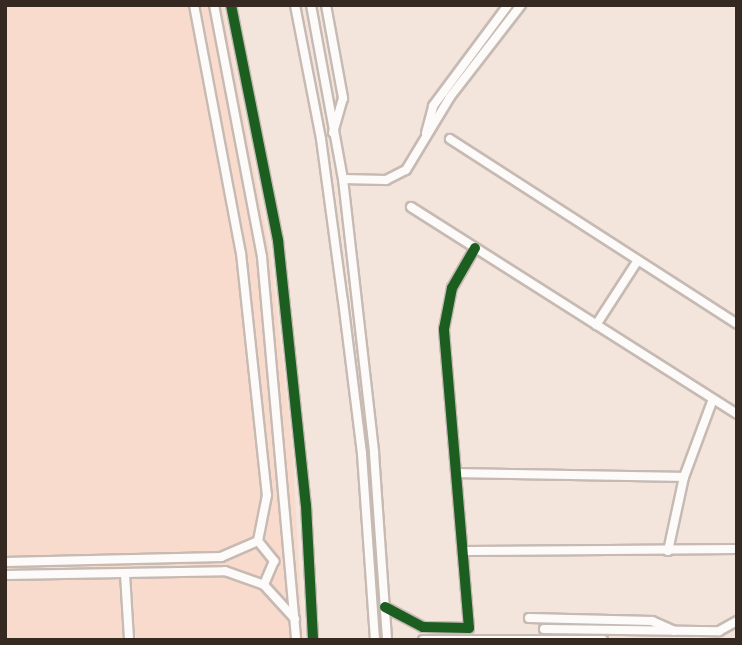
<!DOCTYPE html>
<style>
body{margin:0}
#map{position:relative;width:742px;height:645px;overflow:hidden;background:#f3e4dc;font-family:Commissioner,sans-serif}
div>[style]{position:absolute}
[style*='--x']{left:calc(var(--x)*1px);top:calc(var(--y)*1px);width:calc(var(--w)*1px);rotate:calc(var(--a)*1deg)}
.built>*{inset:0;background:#f8dbcc}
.roads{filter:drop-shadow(2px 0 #c6bab3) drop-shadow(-2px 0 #c6bab3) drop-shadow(0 2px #c6bab3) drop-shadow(0 -2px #c6bab3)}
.minor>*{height:8px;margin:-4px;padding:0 4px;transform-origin:4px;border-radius:4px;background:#fdfbfa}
.cycleway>*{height:10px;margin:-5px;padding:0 5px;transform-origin:5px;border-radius:5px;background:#1b5e20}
span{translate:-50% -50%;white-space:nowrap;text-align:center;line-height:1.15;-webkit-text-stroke:5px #fff;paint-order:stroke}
.frame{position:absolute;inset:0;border:7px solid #352922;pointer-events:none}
</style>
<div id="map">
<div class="built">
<i style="clip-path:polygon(5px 5px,222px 5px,270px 252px,292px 444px,303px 640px,5px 640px)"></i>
</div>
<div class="roads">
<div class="minor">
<i style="--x:194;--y:5;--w:252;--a:79.3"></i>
<i style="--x:241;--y:253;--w:243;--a:83.9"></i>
<i style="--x:267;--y:495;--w:47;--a:101.1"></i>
<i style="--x:214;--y:5;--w:257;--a:79.2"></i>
<i style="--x:262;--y:257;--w:385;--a:84.9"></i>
<i style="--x:231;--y:5;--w:240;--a:78.7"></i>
<i style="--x:278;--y:240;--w:266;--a:84"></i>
<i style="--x:306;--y:505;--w:135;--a:87"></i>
<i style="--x:295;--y:5;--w:136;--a:79"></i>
<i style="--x:321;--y:139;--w:163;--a:82.3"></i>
<i style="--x:343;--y:301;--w:154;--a:82.9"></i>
<i style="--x:362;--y:454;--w:186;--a:86"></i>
<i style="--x:311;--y:5;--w:177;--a:79.6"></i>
<i style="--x:343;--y:179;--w:276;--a:83.5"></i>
<i style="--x:374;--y:453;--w:187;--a:86"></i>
<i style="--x:326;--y:5;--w:95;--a:79.6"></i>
<i style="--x:343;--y:98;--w:36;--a:106"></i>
<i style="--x:426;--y:133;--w:28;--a:-75"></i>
<i style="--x:433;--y:106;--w:126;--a:-53.4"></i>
<i style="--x:450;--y:139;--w:341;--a:32.8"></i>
<i style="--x:343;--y:179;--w:43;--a:1.3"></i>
<i style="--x:386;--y:180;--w:22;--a:-27"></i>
<i style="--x:406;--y:170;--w:85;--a:-58.9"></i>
<i style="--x:450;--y:97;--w:116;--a:-52.3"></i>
<i style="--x:411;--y:207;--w:386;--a:32.4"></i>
<i style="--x:596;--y:325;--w:77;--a:-57.1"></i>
<i style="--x:457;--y:473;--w:227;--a:1"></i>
<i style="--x:258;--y:541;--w:26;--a:51"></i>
<i style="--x:274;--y:561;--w:26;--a:113"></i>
<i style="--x:463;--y:551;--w:274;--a:-0.4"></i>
<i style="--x:668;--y:551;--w:76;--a:-77.8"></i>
<i style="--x:684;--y:477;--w:83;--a:-69.6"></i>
<i style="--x:5;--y:562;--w:216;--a:-1.3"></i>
<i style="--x:221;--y:557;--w:40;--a:-23.4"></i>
<i style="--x:125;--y:574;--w:66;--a:86.5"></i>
<i style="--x:5;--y:575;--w:220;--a:-1"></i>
<i style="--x:225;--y:571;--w:41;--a:19.7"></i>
<i style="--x:264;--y:585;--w:46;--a:47.6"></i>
<i style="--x:385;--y:607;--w:43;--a:27.8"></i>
<i style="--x:423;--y:627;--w:46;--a:1.2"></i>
<i style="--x:469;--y:628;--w:300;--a:-94.8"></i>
<i style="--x:444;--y:329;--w:42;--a:-79"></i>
<i style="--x:452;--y:288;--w:46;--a:-60.1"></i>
<i style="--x:529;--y:618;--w:123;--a:1.4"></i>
<i style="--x:652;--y:621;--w:24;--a:24"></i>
<i style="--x:544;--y:629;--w:175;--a:0.7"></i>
<i style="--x:719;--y:631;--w:21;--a:-29"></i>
<i style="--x:423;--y:640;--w:180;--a:0"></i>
</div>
</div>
<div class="cycleway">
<i style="--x:231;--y:5;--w:240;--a:78.7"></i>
<i style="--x:278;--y:240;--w:266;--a:84"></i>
<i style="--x:306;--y:505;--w:135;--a:87"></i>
<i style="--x:385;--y:607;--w:43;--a:27.8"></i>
<i style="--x:423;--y:627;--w:46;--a:1.2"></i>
<i style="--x:469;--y:628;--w:300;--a:-94.8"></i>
<i style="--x:444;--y:329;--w:42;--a:-79"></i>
<i style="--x:452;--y:288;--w:46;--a:-60.1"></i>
</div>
<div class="frame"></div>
</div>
